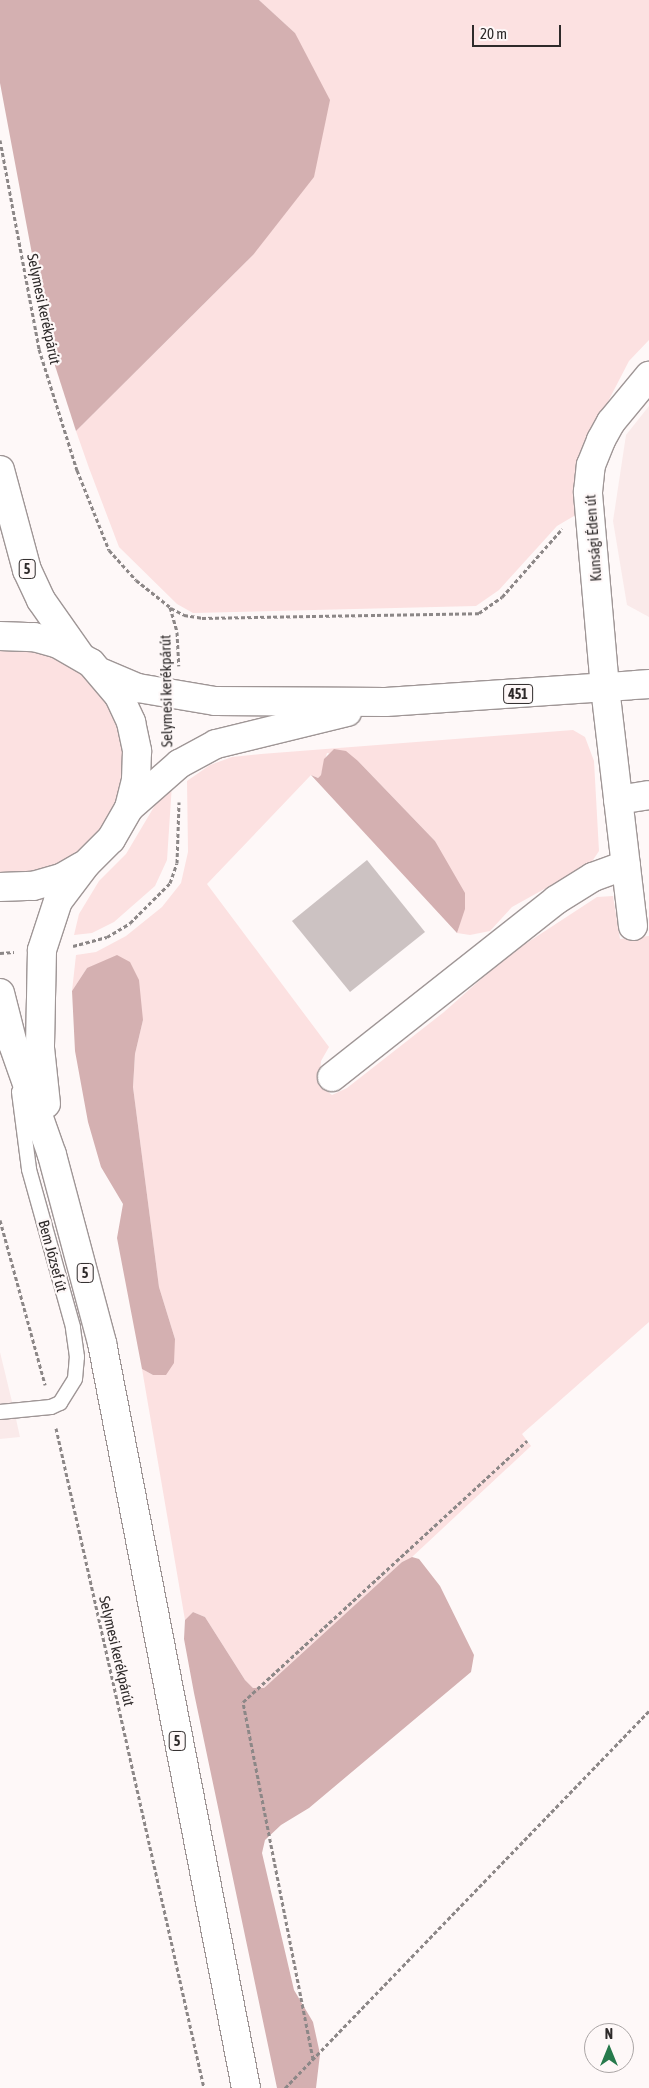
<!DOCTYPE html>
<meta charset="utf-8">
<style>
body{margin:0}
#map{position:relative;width:649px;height:2088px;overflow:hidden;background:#fef8f8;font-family:"Asap Condensed",sans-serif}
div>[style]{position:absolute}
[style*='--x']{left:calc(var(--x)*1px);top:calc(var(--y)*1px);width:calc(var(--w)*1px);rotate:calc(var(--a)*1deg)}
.built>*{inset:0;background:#faeaea}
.green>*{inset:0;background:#fce1e1}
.forest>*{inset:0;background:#d4b0b1}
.building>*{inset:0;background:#ccc2c2}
.path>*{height:3px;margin-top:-1.5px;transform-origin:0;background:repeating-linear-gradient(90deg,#8c8787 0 4px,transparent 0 6.5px)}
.roads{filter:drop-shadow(1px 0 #9f9696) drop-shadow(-1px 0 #9f9696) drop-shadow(0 1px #9f9696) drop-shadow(0 -1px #9f9696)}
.lane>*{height:14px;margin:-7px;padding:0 7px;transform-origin:7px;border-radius:7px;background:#fff}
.street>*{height:28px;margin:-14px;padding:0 14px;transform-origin:14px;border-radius:14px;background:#fff}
.primary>*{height:28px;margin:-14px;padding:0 14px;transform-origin:14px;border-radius:14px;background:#fff}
span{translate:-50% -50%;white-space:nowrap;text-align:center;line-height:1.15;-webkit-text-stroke:4.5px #fef8f8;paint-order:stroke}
.shield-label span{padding:1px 4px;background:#fef8f8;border:1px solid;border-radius:4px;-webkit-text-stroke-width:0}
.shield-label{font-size:14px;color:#2e2a2a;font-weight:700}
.street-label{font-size:15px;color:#2e2a2a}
.north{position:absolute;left:584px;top:2023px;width:50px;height:50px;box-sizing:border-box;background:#fef8f8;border:1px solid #aba6a6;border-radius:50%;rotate:0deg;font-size:14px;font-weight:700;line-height:20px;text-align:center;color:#2e2a2a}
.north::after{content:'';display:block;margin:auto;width:18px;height:22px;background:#277a4c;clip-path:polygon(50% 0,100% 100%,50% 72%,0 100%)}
.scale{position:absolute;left:472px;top:25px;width:89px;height:22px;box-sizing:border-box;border:2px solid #2e2a2a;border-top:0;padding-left:6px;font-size:15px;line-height:18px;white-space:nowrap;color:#2e2a2a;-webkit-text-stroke:4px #fef8f8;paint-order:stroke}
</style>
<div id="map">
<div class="built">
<i style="clip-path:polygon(649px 406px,649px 617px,627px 605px,613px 521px,626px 435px)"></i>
<i style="clip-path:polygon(0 1352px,14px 1410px,20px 1437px,0 1439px)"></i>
</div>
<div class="green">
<i style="clip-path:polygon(259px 0,649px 0,649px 340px,629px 361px,600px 417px,579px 513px,557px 526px,499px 590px,476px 606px,193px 613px,177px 604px,119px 547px,89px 468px,76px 431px,253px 255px,295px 33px)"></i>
<i style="clip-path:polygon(0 640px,27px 641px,109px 688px,134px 780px,84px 860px,0 883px)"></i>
<i style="clip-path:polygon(573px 730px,585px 737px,594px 761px,599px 851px,591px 863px,512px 907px,490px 931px,470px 935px,457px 933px,464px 909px,435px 841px,358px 761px,327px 753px,321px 775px,318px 778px,311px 775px,207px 884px,329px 1047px,321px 1061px,319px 1085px,332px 1095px,347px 1088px,444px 1012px,507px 956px,597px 897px,613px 896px,620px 939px,649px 936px,649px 1322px,522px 1434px,531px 1446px,412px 1557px,402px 1562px,264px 1688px,253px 1688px,245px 1680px,205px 1617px,193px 1612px,185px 1620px,142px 1369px,153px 1375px,175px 1339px,159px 1287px,133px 1087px,135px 1054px,143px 1020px,87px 968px,72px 991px,76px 955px,96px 952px,126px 936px,162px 907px,181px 883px,188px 852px,187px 781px,210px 765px,232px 757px,261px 754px)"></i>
<i style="clip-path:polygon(172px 784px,167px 860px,155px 886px,114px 922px,92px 933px,74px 935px,79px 914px,99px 881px,126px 854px,161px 795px)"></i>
</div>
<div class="forest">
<i style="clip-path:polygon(0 0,259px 0,295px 33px,330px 100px,314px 177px,253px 255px,76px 431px,50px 350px,0 83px)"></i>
<i style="clip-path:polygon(334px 749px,346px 751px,358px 761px,435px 841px,465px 893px,465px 909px,457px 933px,311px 775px,318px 778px,321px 775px,324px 759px)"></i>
<i style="clip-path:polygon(117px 955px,130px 962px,139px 980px,143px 1020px,135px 1054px,133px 1087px,159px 1287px,175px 1339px,174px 1363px,166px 1375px,153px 1375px,142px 1369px,117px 1238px,123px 1204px,101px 1167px,88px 1122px,75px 1051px,72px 991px,87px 968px)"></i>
<i style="clip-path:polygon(412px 1557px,419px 1559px,440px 1586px,474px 1655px,471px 1672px,309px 1808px,281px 1825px,265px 1840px,262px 1853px,294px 1990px,313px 2022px,320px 2054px,316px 2088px,277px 2088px,194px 1693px,184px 1639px,185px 1620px,193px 1612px,205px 1617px,245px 1680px,253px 1688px,264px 1688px,402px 1562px)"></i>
</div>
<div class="building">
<i style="clip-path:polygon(367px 860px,425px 932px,350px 992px,292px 921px)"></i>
</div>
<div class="path">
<i style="--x:0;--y:140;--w:213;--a:79.4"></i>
<i style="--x:39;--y:349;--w:127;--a:72.6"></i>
<i style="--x:77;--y:470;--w:86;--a:68.2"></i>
<i style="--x:109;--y:550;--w:40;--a:48"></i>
<i style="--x:136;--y:580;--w:43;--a:38.5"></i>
<i style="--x:170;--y:607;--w:26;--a:74"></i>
<i style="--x:177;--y:632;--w:34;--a:87"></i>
<i style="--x:171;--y:608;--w:15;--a:28"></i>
<i style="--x:184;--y:615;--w:18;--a:9"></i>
<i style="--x:202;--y:618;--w:277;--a:-1"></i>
<i style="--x:479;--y:613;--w:28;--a:-35"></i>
<i style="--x:502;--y:597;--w:91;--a:-48.6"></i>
<i style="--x:73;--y:946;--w:35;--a:-15"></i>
<i style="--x:107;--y:937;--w:27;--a:-31"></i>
<i style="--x:130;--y:923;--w:57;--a:-45"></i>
<i style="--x:170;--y:883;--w:21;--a:-71"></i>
<i style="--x:177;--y:863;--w:61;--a:-88.1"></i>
<i style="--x:0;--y:953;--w:14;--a:-4"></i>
<i style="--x:0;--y:1220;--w:171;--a:74.7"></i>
<i style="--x:56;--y:1428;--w:676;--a:77.36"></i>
<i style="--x:313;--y:2059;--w:364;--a:-101.1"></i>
<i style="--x:243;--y:1702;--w:386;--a:-42.6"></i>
<i style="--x:285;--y:2088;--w:524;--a:-46.01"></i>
</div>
<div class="roads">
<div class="lane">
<i style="--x:0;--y:1412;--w:51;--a:-5.6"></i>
<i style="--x:51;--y:1407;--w:10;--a:-24"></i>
<i style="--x:60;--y:1403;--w:28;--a:-58"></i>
<i style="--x:75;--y:1379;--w:22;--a:-85"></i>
<i style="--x:77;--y:1357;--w:30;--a:-98"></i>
<i style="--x:73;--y:1327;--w:164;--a:-105.6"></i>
<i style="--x:29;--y:1169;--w:78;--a:-97.4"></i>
</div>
<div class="street">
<i style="--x:618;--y:800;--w:31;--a:-9"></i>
<i style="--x:633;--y:926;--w:240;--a:-96.7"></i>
<i style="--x:605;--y:688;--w:197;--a:-95"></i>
<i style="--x:588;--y:492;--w:27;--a:-84"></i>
<i style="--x:591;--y:465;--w:27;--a:-68"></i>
<i style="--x:601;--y:440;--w:21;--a:-61"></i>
<i style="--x:611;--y:422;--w:60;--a:-50.4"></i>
<i style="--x:332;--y:1077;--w:285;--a:-38.3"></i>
<i style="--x:556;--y:900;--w:44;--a:-31.9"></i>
<i style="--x:593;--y:877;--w:35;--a:-20"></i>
</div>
<div class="primary">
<i style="--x:0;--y:470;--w:104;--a:74.9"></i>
<i style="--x:27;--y:570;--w:33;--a:65"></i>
<i style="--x:41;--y:600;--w:66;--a:54.9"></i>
<i style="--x:0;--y:636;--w:34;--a:2"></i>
<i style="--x:34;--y:637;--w:25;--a:16"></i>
<i style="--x:58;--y:644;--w:38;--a:30"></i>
<i style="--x:91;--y:663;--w:43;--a:49.7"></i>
<i style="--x:119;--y:696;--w:29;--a:65"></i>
<i style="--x:131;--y:722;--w:30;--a:78"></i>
<i style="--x:137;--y:751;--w:29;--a:92"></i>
<i style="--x:136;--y:780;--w:29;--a:104"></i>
<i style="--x:129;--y:808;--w:36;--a:120"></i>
<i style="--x:111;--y:839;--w:35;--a:135"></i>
<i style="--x:86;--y:864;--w:46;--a:127.1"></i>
<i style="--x:58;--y:901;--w:52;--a:108.1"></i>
<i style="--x:42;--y:950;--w:98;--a:91.2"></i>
<i style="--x:40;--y:1048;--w:56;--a:83.9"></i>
<i style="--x:102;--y:673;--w:39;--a:23"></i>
<i style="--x:138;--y:688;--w:78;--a:9.6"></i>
<i style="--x:215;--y:701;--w:171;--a:0.3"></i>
<i style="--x:386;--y:702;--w:264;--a:-3.9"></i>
<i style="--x:129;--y:808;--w:67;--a:-41.3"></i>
<i style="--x:179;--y:764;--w:42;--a:-28.4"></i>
<i style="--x:216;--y:744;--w:135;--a:-13.7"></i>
<i style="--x:0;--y:887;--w:33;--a:-2"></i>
<i style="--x:33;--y:886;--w:29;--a:-16"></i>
<i style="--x:61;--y:878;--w:24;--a:-30"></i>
<i style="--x:0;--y:993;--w:53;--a:75.7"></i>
<i style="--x:13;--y:1044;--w:118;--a:70.6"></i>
<i style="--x:52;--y:1155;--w:195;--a:75.1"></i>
<i style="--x:102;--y:1343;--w:759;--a:79.06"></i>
</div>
</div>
<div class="shield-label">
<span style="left:27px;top:569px">5</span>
<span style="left:518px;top:694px">451</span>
<span style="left:85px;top:1273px">5</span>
<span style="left:177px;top:1741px">5</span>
</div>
<div class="street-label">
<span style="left:44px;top:309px;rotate:78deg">Selymesi kerékpárút</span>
<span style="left:593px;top:538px;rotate:-94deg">Kunsági Éden út</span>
<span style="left:166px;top:691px;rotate:-91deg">Selymesi kerékpárút</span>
<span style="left:53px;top:1256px;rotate:75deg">Bem József út</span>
<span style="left:117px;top:1651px;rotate:77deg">Selymesi kerékpárút</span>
</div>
<div class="north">N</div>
<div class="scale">20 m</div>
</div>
